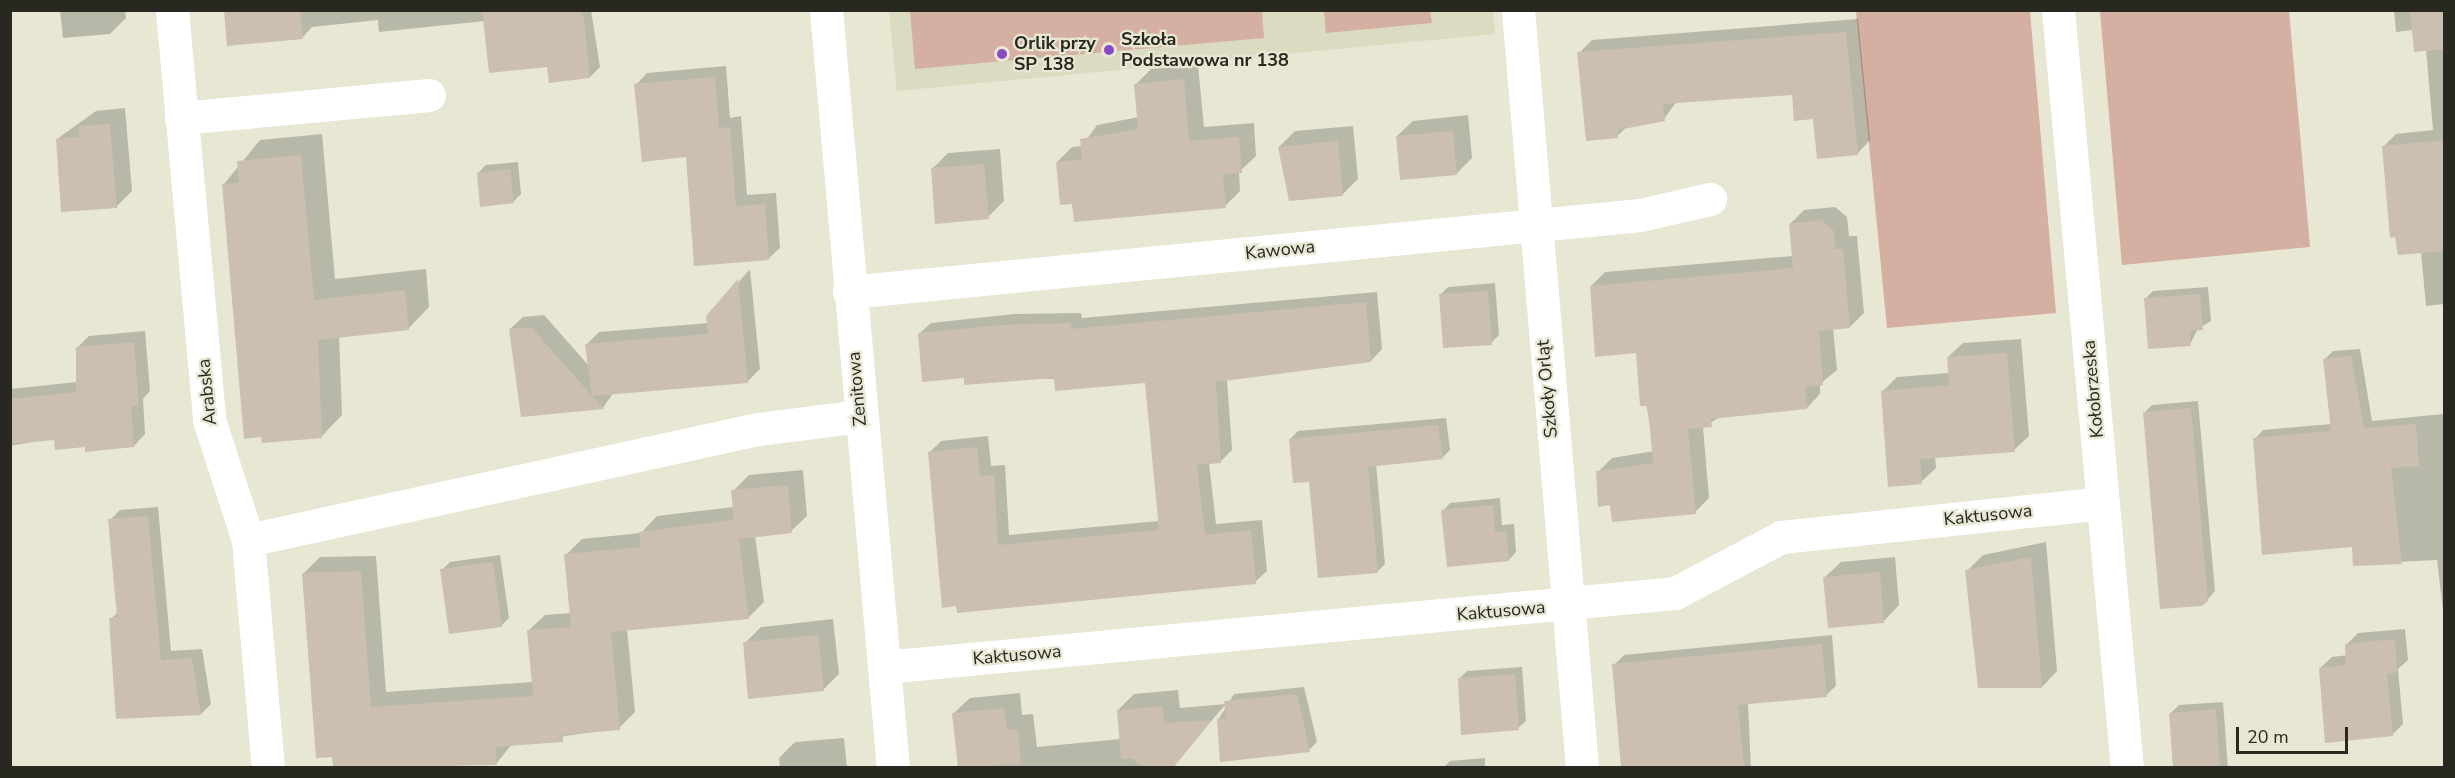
<!DOCTYPE html>
<meta charset="utf-8">
<style>
body{margin:0}
#map{position:relative;width:2455px;height:778px;overflow:hidden;background:#e7e7d3;font-family:"Nunito Sans",sans-serif}
div>[style]{position:absolute}
[style*='--x']{left:calc(var(--x)*1px);top:calc(var(--y)*1px);width:calc(var(--w)*1px);rotate:calc(var(--a)*1deg)}
.built>*{inset:0;background:#dbdbc1}
.green>*{inset:0;background:#d5afa1}
.shadow>*{inset:0;background:#0003}
.building>*{inset:0;background:#ccbfaf}
.street>*{height:33px;margin:-16.5px;padding:0 16.5px;transform-origin:16.5px;border-radius:16.5px;background:#fff}
.dots>*{width:16px;height:16px;translate:-50% -50%;box-sizing:border-box;border:3px solid #e7e7d3;border-radius:50%}
span{translate:-50% -50%;white-space:nowrap;text-align:center;line-height:1.15;-webkit-text-stroke:4.5px #e7e7d3;paint-order:stroke}
.poi-label{font-size:18px;color:#282821;font-weight:700}
.left{translate:0 -50%;text-align:left}
.street-label{font-size:18px;color:#282821}
.frame{position:absolute;inset:0;border:12px solid #282821;pointer-events:none}
.scale{position:absolute;left:2236px;top:727px;width:112px;height:27px;box-sizing:border-box;border:3px solid #282821;border-top:0;padding-left:8px;font-size:18px;line-height:21px;white-space:nowrap;color:#282821;-webkit-text-stroke:4px #e7e7d3;paint-order:stroke}
</style>
<div id="map">
<div class="built">
<i style="clip-path:polygon(1493px 10px,1495px 34px,897px 91px,889px 11px)"></i>
</div>
<div class="green">
<i style="clip-path:polygon(910px 11px,1262px 11px,1264px 38px,915px 69px)"></i>
<i style="clip-path:polygon(1324px 11px,1430px 11px,1432px 23px,1326px 33px)"></i>
<i style="clip-path:polygon(1856px 11px,2030px 11px,2056px 313px,1887px 328px)"></i>
<i style="clip-path:polygon(2100px 11px,2289px 11px,2310px 247px,2122px 265px)"></i>
</div>
<div class="shadow">
<i style="clip-path:polygon(60px 10px,125px 10px,126px 18px,110px 34px,63px 38px)"></i>
<i style="clip-path:polygon(227px 10px,591px 10px,600px 67px,590px 77px,549px 65px,485px 21px,379px 32px,378px 20px,312px 27px,302px 38px)"></i>
<i style="clip-path:polygon(2394px 10px,2444px 10px,2444px 304px,2426px 306px,2421px 252px,2384px 146px,2396px 134px,2433px 130px,2426px 49px,2413px 30px,2396px 32px)"></i>
<i style="clip-path:polygon(1858px 19px,1870px 140px,1857px 154px,1793px 93px,1677px 101px,1664px 119px,1628px 126px,1617px 136px,1579px 53px,1592px 40px)"></i>
<i style="clip-path:polygon(1198px 65px,1204px 127px,1254px 123px,1256px 156px,1239px 172px,1240px 191px,1225px 206px,1074px 202px,1057px 162px,1072px 147px,1082px 146px,1097px 125px,1139px 117px,1136px 84px,1151px 69px)"></i>
<i style="clip-path:polygon(726px 66px,730px 118px,741px 116px,747px 195px,776px 193px,780px 248px,768px 259px,636px 85px,647px 73px)"></i>
<i style="clip-path:polygon(125px 108px,132px 191px,116px 207px,57px 139px,96px 111px)"></i>
<i style="clip-path:polygon(1468px 115px,1472px 158px,1456px 174px,1397px 136px,1413px 121px)"></i>
<i style="clip-path:polygon(1353px 126px,1358px 179px,1342px 195px,1279px 147px,1295px 131px)"></i>
<i style="clip-path:polygon(322px 134px,335px 279px,426px 269px,429px 307px,408px 329px,339px 336px,342px 415px,321px 437px,224px 184px,260px 140px)"></i>
<i style="clip-path:polygon(1000px 149px,1004px 201px,988px 217px,932px 169px,948px 153px)"></i>
<i style="clip-path:polygon(518px 162px,521px 194px,513px 202px,478px 173px,486px 165px)"></i>
<i style="clip-path:polygon(1835px 207px,1847px 217px,1849px 236px,1857px 236px,1864px 313px,1850px 327px,1833px 328px,1837px 370px,1820px 384px,1820px 394px,1807px 408px,1720px 417px,1703px 427px,1709px 498px,1695px 512px,1612px 504px,1598px 472px,1612px 458px,1654px 451px,1638px 352px,1591px 286px,1605px 272px,1793px 256px,1790px 224px,1804px 210px)"></i>
<i style="clip-path:polygon(750px 269px,760px 369px,748px 381px,613px 393px,603px 408px,522px 415px,510px 329px,523px 317px,544px 315px,590px 367px,587px 344px,599px 332px,709px 323px,708px 317px)"></i>
<i style="clip-path:polygon(1495px 283px,1499px 335px,1491px 343px,1440px 295px,1448px 287px)"></i>
<i style="clip-path:polygon(2208px 287px,2211px 321px,2198px 329px,2190px 344px,2145px 299px,2153px 291px)"></i>
<i style="clip-path:polygon(1377px 292px,1382px 349px,1371px 361px,1227px 379px,1232px 450px,1221px 461px,1209px 463px,1216px 524px,1262px 520px,1267px 571px,1255px 582px,958px 611px,930px 452px,941px 441px,988px 436px,991px 466px,1005px 465px,1009px 535px,1159px 521px,1146px 381px,965px 377px,919px 334px,931px 323px,1014px 314px,1081px 313px,1082px 318px)"></i>
<i style="clip-path:polygon(145px 331px,150px 391px,143px 399px,145px 434px,134px 446px,55px 438px,10px 446px,10px 389px,77px 382px,77px 348px,89px 336px)"></i>
<i style="clip-path:polygon(2021px 339px,2029px 436px,2014px 450px,1935px 456px,1936px 468px,1921px 482px,1882px 392px,1897px 377px,1949px 373px,1948px 357px,1963px 343px)"></i>
<i style="clip-path:polygon(2360px 349px,2372px 421px,2443px 414px,2444px 358px,2444px 619px,2437px 560px,2354px 564px,2353px 545px,2255px 439px,2263px 430px,2331px 424px,2325px 359px,2333px 351px)"></i>
<i style="clip-path:polygon(2198px 401px,2215px 591px,2207px 600px,2144px 413px,2152px 405px)"></i>
<i style="clip-path:polygon(1446px 418px,1450px 450px,1442px 458px,1376px 464px,1385px 564px,1377px 572px,1311px 480px,1290px 439px,1298px 431px)"></i>
<i style="clip-path:polygon(803px 470px,807px 516px,791px 531px,755px 535px,764px 602px,748px 618px,627px 629px,635px 712px,619px 728px,512px 744px,496px 764px,334px 768px,304px 573px,320px 557px,376px 556px,386px 692px,533px 682px,529px 630px,545px 615px,571px 613px,566px 555px,582px 539px,641px 533px,657px 516px,734px 507px,733px 491px,749px 475px)"></i>
<i style="clip-path:polygon(1500px 498px,1502px 525px,1514px 524px,1516px 552px,1509px 560px,1443px 511px,1450px 503px)"></i>
<i style="clip-path:polygon(158px 507px,171px 651px,202px 649px,211px 704px,201px 714px,111px 619px,118px 612px,110px 520px,120px 510px)"></i>
<i style="clip-path:polygon(2046px 542px,2057px 671px,2042px 687px,1967px 571px,1983px 555px)"></i>
<i style="clip-path:polygon(500px 555px,509px 618px,501px 626px,442px 570px,450px 562px)"></i>
<i style="clip-path:polygon(1895px 557px,1899px 605px,1884px 621px,1825px 577px,1841px 562px)"></i>
<i style="clip-path:polygon(833px 619px,839px 674px,823px 690px,745px 643px,761px 627px)"></i>
<i style="clip-path:polygon(2405px 629px,2408px 660px,2398px 669px,2403px 724px,2392px 735px,2320px 668px,2332px 657px,2348px 655px,2347px 644px,2358px 633px)"></i>
<i style="clip-path:polygon(1832px 635px,1836px 686px,1826px 695px,1748px 703px,1751px 768px,1650px 768px,1614px 665px,1624px 655px)"></i>
<i style="clip-path:polygon(1522px 667px,1526px 721px,1518px 728px,1459px 679px,1467px 671px)"></i>
<i style="clip-path:polygon(1304px 687px,1317px 742px,1309px 750px,1218px 720px,1234px 694px)"></i>
<i style="clip-path:polygon(1178px 690px,1180px 708px,1226px 704px,1171px 768px,959px 768px,953px 714px,970px 698px,1020px 693px,1022px 715px,1033px 714px,1037px 747px,1121px 739px,1118px 710px,1134px 694px)"></i>
<i style="clip-path:polygon(2223px 702px,2228px 768px,2175px 768px,2171px 713px,2179px 705px)"></i>
<i style="clip-path:polygon(844px 738px,847px 768px,780px 768px,779px 758px,795px 742px)"></i>
<i style="clip-path:polygon(1485px 758px,1485px 768px,1443px 768px,1450px 761px)"></i>
</div>
<div class="building">
<i style="clip-path:polygon(224px 10px,300px 10px,303px 39px,227px 46px)"></i>
<i style="clip-path:polygon(482px 10px,579px 10px,584px 18px,590px 78px,549px 83px,547px 67px,489px 73px)"></i>
<i style="clip-path:polygon(2410px 10px,2445px 10px,2445px 49px,2414px 52px)"></i>
<i style="clip-path:polygon(1846px 32px,1858px 155px,1817px 159px,1813px 119px,1794px 121px,1792px 95px,1663px 104px,1665px 121px,1618px 130px,1618px 138px,1586px 141px,1577px 52px)"></i>
<i style="clip-path:polygon(715px 77px,719px 128px,730px 127px,736px 206px,765px 204px,769px 260px,694px 266px,686px 157px,642px 162px,634px 84px)"></i>
<i style="clip-path:polygon(1184px 79px,1189px 141px,1239px 137px,1242px 173px,1223px 174px,1226px 208px,1074px 222px,1072px 204px,1060px 205px,1056px 162px,1082px 159px,1080px 139px,1138px 129px,1134px 84px)"></i>
<i style="clip-path:polygon(110px 124px,117px 208px,61px 212px,56px 139px,79px 137px,79px 126px)"></i>
<i style="clip-path:polygon(1453px 131px,1457px 175px,1400px 180px,1396px 136px)"></i>
<i style="clip-path:polygon(2445px 140px,2445px 251px,2398px 255px,2395px 237px,2390px 238px,2382px 146px)"></i>
<i style="clip-path:polygon(1338px 141px,1343px 196px,1289px 201px,1278px 147px)"></i>
<i style="clip-path:polygon(301px 155px,314px 300px,405px 290px,409px 330px,318px 340px,322px 438px,262px 443px,261px 437px,244px 439px,222px 184px,239px 183px,237px 161px)"></i>
<i style="clip-path:polygon(984px 164px,989px 219px,935px 224px,931px 168px)"></i>
<i style="clip-path:polygon(510px 169px,514px 203px,480px 207px,477px 173px)"></i>
<i style="clip-path:polygon(1821px 220px,1834px 231px,1835px 249px,1843px 249px,1850px 328px,1819px 331px,1823px 385px,1805px 387px,1807px 409px,1711px 419px,1712px 427px,1688px 429px,1696px 514px,1612px 522px,1610px 505px,1598px 507px,1596px 471px,1653px 463px,1648px 406px,1640px 406px,1636px 353px,1595px 357px,1590px 286px,1793px 268px,1789px 224px)"></i>
<i style="clip-path:polygon(738px 279px,748px 383px,593px 396px,604px 409px,521px 417px,509px 329px,531px 327px,592px 396px,585px 344px,708px 334px,706px 316px)"></i>
<i style="clip-path:polygon(1488px 291px,1492px 345px,1443px 348px,1439px 294px)"></i>
<i style="clip-path:polygon(2200px 294px,2203px 330px,2190px 331px,2191px 346px,2148px 349px,2144px 298px)"></i>
<i style="clip-path:polygon(1366px 302px,1371px 362px,1216px 382px,1221px 463px,1197px 465px,1205px 535px,1251px 530px,1256px 584px,957px 613px,956px 606px,942px 608px,928px 452px,977px 447px,980px 476px,994px 475px,998px 545px,1159px 530px,1145px 383px,1055px 391px,1054px 378px,964px 385px,964px 378px,922px 382px,918px 333px,1002px 325px,1071px 323px,1071px 329px)"></i>
<i style="clip-path:polygon(134px 342px,139px 405px,131px 406px,134px 447px,85px 452px,85px 447px,55px 450px,54px 440px,10px 444px,10px 399px,76px 392px,76px 347px)"></i>
<i style="clip-path:polygon(2007px 353px,2015px 452px,1920px 459px,1922px 484px,1888px 487px,1881px 391px,1949px 385px,1947px 357px)"></i>
<i style="clip-path:polygon(2351px 356px,2364px 428px,2416px 424px,2419px 466px,2391px 468px,2402px 564px,2353px 566px,2352px 547px,2262px 555px,2253px 438px,2331px 431px,2323px 359px)"></i>
<i style="clip-path:polygon(2191px 408px,2208px 601px,2202px 606px,2160px 609px,2143px 412px)"></i>
<i style="clip-path:polygon(1438px 425px,1443px 459px,1368px 467px,1378px 573px,1318px 578px,1309px 482px,1293px 483px,1289px 439px)"></i>
<i style="clip-path:polygon(788px 485px,792px 533px,739px 539px,749px 619px,611px 632px,620px 730px,563px 735px,563px 742px,496px 747px,497px 765px,333px 768px,332px 757px,316px 758px,302px 573px,361px 571px,371px 707px,533px 696px,527px 630px,571px 627px,564px 554px,641px 547px,639px 532px,734px 520px,731px 490px)"></i>
<i style="clip-path:polygon(1493px 505px,1495px 532px,1506px 531px,1509px 561px,1447px 567px,1441px 510px)"></i>
<i style="clip-path:polygon(148px 516px,161px 660px,192px 658px,201px 715px,116px 719px,109px 618px,117px 617px,108px 519px)"></i>
<i style="clip-path:polygon(2031px 557px,2042px 688px,1978px 688px,1965px 570px)"></i>
<i style="clip-path:polygon(493px 562px,502px 627px,449px 634px,440px 569px)"></i>
<i style="clip-path:polygon(1880px 572px,1884px 623px,1828px 628px,1823px 577px)"></i>
<i style="clip-path:polygon(818px 635px,824px 691px,748px 699px,743px 642px)"></i>
<i style="clip-path:polygon(2395px 639px,2397px 672px,2387px 674px,2393px 736px,2325px 743px,2319px 668px,2346px 665px,2345px 644px)"></i>
<i style="clip-path:polygon(1822px 644px,1827px 697px,1738px 705px,1744px 768px,1621px 768px,1612px 664px)"></i>
<i style="clip-path:polygon(1515px 674px,1519px 730px,1461px 735px,1458px 678px)"></i>
<i style="clip-path:polygon(1297px 694px,1310px 752px,1220px 762px,1217px 719px,1226px 718px,1224px 701px)"></i>
<i style="clip-path:polygon(1163px 706px,1164px 723px,1212px 720px,1173px 768px,1144px 768px,1132px 758px,1121px 759px,1117px 710px)"></i>
<i style="clip-path:polygon(1004px 708px,1007px 730px,1018px 729px,1021px 764px,958px 768px,952px 713px)"></i>
<i style="clip-path:polygon(2216px 709px,2220px 768px,2173px 768px,2169px 713px)"></i>
</div>
<div class="street">
<i style="--x:172;--y:10;--w:412;--a:84.8"></i>
<i style="--x:209;--y:420;--w:126;--a:72"></i>
<i style="--x:248;--y:540;--w:229;--a:85"></i>
<i style="--x:826;--y:10;--w:761;--a:84.95"></i>
<i style="--x:1518;--y:10;--w:761;--a:85.17"></i>
<i style="--x:2058;--y:10;--w:761;--a:84.8"></i>
<i style="--x:181;--y:118;--w:249;--a:-5.3"></i>
<i style="--x:849;--y:292;--w:795;--a:-5.56"></i>
<i style="--x:1640;--y:215;--w:72;--a:-12.9"></i>
<i style="--x:248;--y:540;--w:522;--a:-12.28"></i>
<i style="--x:758;--y:429;--w:102;--a:-7.3"></i>
<i style="--x:884;--y:667;--w:794;--a:-5.34"></i>
<i style="--x:1675;--y:593;--w:120;--a:-27.8"></i>
<i style="--x:1781;--y:537;--w:324;--a:-6"></i>
</div>
<div class="dots">
<i style="left:1109px;top:50px;background:#884bc1"></i>
<i style="left:1002px;top:54px;background:#884bc1"></i>
</div>
<div class="poi-label">
<span class="left" style="left:1121px;top:50px">Szkoła<br>Podstawowa nr 138</span>
<span class="left" style="left:1014px;top:54px">Orlik przy<br>SP 138</span>
</div>
<div class="street-label">
<span style="left:1280px;top:250px;rotate:-6deg">Kawowa</span>
<span style="left:857px;top:389px;rotate:-95deg">Zenitowa</span>
<span style="left:1547px;top:389px;rotate:-95deg">Szkoły Orląt</span>
<span style="left:2093px;top:389px;rotate:-95deg">Kołobrzeska</span>
<span style="left:207px;top:392px;rotate:-96deg">Arabska</span>
<span style="left:1988px;top:515px;rotate:-6deg">Kaktusowa</span>
<span style="left:1501px;top:611px;rotate:-5deg">Kaktusowa</span>
<span style="left:1017px;top:655px;rotate:-5deg">Kaktusowa</span>
</div>
<div class="frame"></div>
<div class="scale">20 m</div>
</div>
